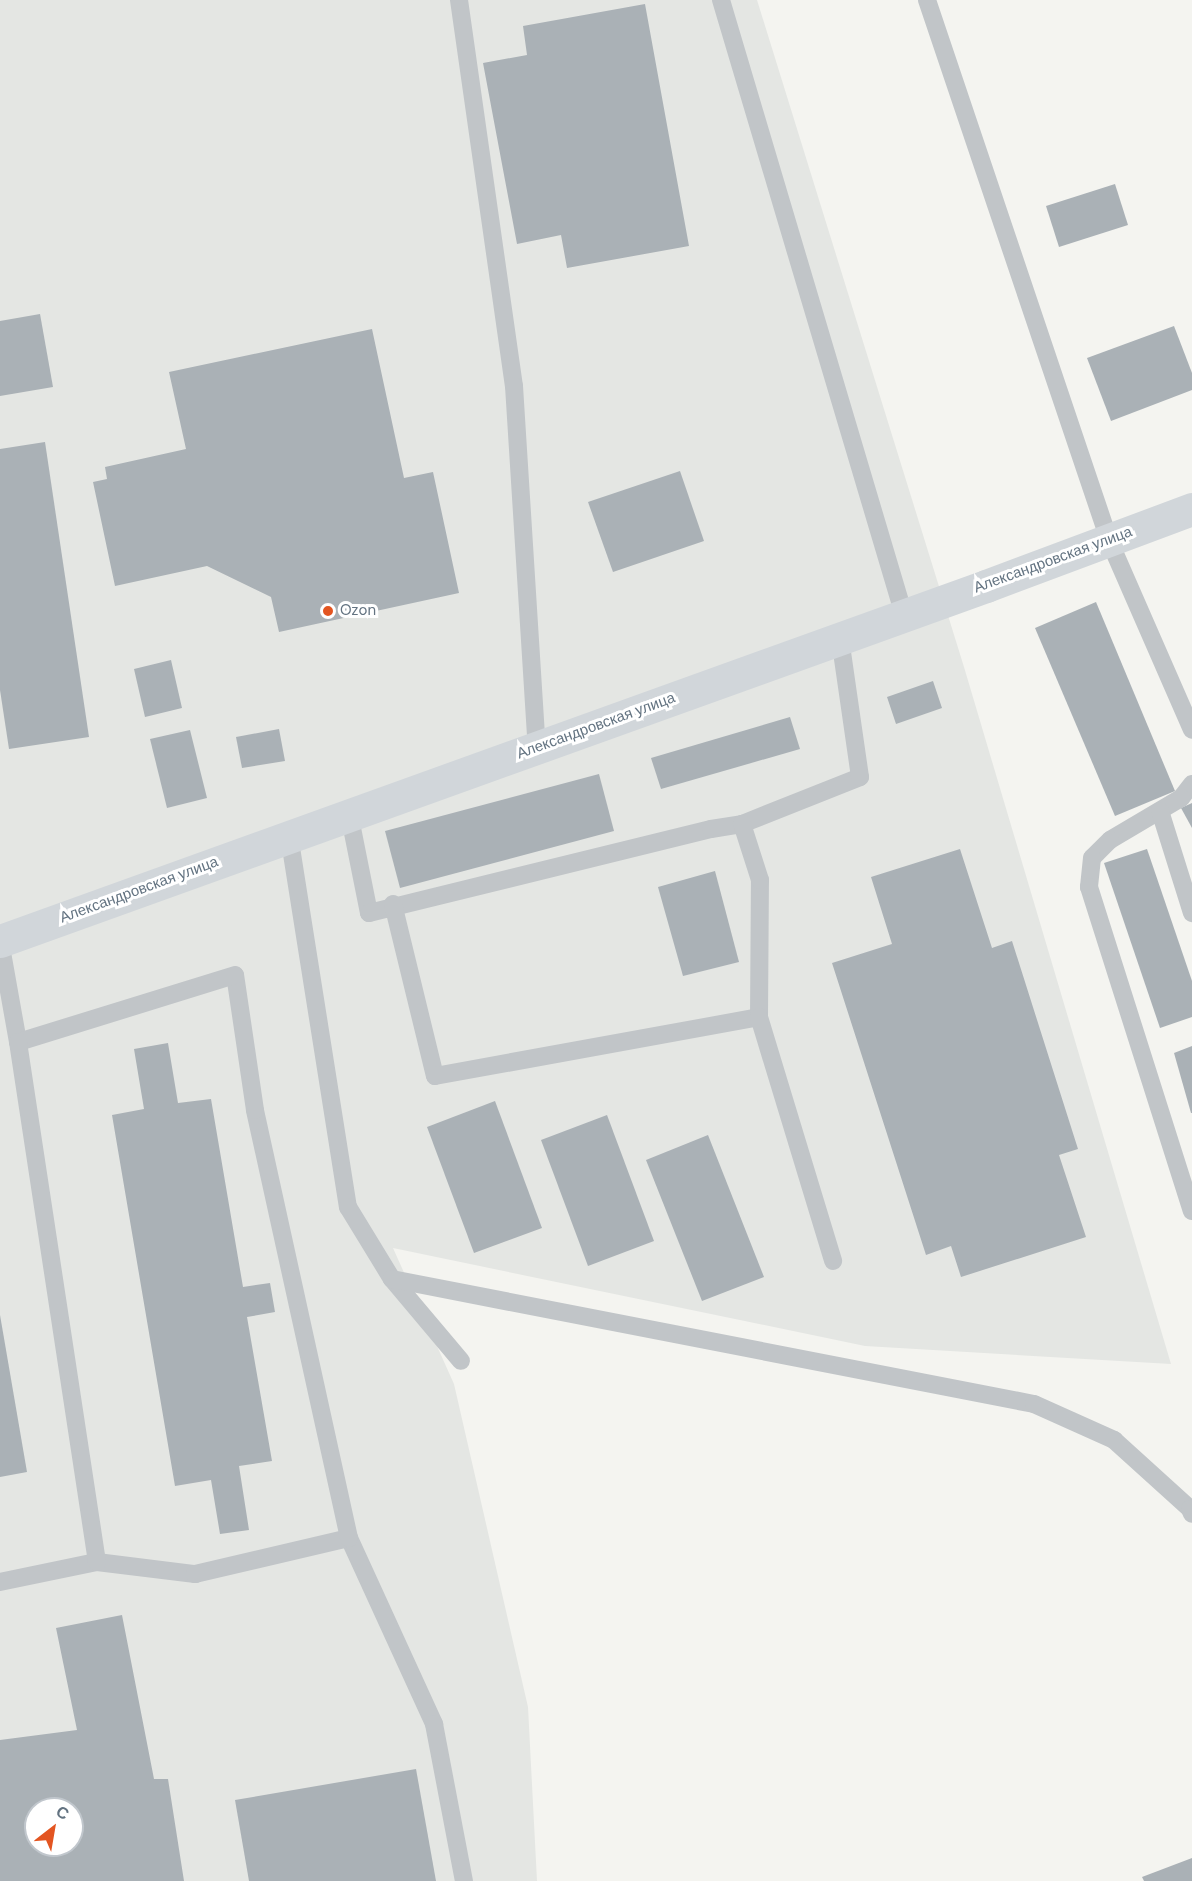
<!DOCTYPE html>
<meta charset="utf-8">
<style>
body{margin:0}
#map{position:relative;width:1192px;height:1881px;overflow:hidden;background:#f4f4f0;font-family:"DM Sans",sans-serif}
div>[style]{position:absolute}
[style*='--x']{left:calc(var(--x)*1px);top:calc(var(--y)*1px);width:calc(var(--w)*1px);rotate:calc(var(--a)*1deg)}
.built>*{inset:0;background:#e4e6e3}
.building>*{inset:0;background:#aab1b6}
.lane>*{height:18px;margin:-9px;padding:0 9px;transform-origin:9px;border-radius:9px;background:#c1c5c8}
.secondary>*{height:33px;margin:-16.5px;padding:0 16.5px;transform-origin:16.5px;border-radius:16.5px;background:#d1d6da}
.dots>*{width:16px;height:16px;translate:-50% -50%;box-sizing:border-box;border:3px solid #fff;border-radius:50%}
span{translate:-50% -50%;white-space:nowrap;text-align:center;line-height:1.15;-webkit-text-stroke:6px #fff;paint-order:stroke}
.street-label{font-size:15px;color:#637381}
.poi-label{font-size:15px;color:#637381}
.left{translate:0 -50%;text-align:left}
.north{position:absolute;left:24px;top:1797px;width:60px;height:60px;box-sizing:border-box;background:#fff;border:2px solid #c1c7cd;border-radius:50%;rotate:31deg;font-size:16px;font-weight:700;line-height:24px;text-align:center;color:#637381}
.north::after{content:'';display:block;margin:auto;width:21px;height:27px;background:#e35521;clip-path:polygon(50% 0,100% 100%,50% 72%,0 100%)}
</style>
<div id="map">
<div class="built">
<i style="clip-path:polygon(evenodd,0 0,757px 0,964px 667px,1171px 1364px,865px 1346px,393px 1248px,454px 1384px,528px 1707px,537px 1881px,0 1881px,0 0,36px 1809px,72px 1809px,72px 1845px,36px 1845px,36px 1809px)"></i>
</div>
<div class="building">
<i style="clip-path:polygon(645px 4px,689px 246px,567px 268px,561px 235px,517px 244px,483px 63px,527px 55px,523px 26px)"></i>
<i style="clip-path:polygon(1115px 184px,1128px 225px,1059px 247px,1046px 206px)"></i>
<i style="clip-path:polygon(40px 314px,53px 387px,0 396px,0 321px)"></i>
<i style="clip-path:polygon(1174px 326px,1192px 373px,1192px 390px,1111px 421px,1087px 358px)"></i>
<i style="clip-path:polygon(372px 329px,404px 478px,433px 472px,459px 593px,279px 632px,271px 597px,207px 566px,115px 586px,93px 482px,107px 479px,105px 467px,186px 449px,169px 372px)"></i>
<i style="clip-path:polygon(45px 442px,89px 737px,9px 749px,0 690px,0 449px)"></i>
<i style="clip-path:polygon(680px 471px,704px 541px,613px 572px,588px 502px)"></i>
<i style="clip-path:polygon(1096px 602px,1175px 791px,1115px 816px,1035px 628px)"></i>
<i style="clip-path:polygon(171px 660px,182px 708px,145px 717px,134px 669px)"></i>
<i style="clip-path:polygon(933px 681px,942px 708px,896px 724px,887px 697px)"></i>
<i style="clip-path:polygon(790px 717px,800px 749px,661px 789px,651px 758px)"></i>
<i style="clip-path:polygon(279px 729px,285px 761px,242px 768px,236px 737px)"></i>
<i style="clip-path:polygon(190px 730px,207px 798px,167px 808px,150px 739px)"></i>
<i style="clip-path:polygon(599px 774px,614px 831px,400px 888px,385px 831px)"></i>
<i style="clip-path:polygon(1192px 803px,1192px 828px,1181px 808px)"></i>
<i style="clip-path:polygon(960px 849px,992px 948px,1012px 941px,1078px 1149px,1059px 1155px,1086px 1237px,961px 1277px,951px 1246px,926px 1255px,832px 963px,892px 944px,871px 877px)"></i>
<i style="clip-path:polygon(1147px 849px,1192px 981px,1192px 1017px,1160px 1028px,1104px 863px)"></i>
<i style="clip-path:polygon(715px 871px,739px 962px,683px 976px,658px 887px)"></i>
<i style="clip-path:polygon(168px 1043px,178px 1103px,211px 1099px,243px 1287px,270px 1283px,275px 1312px,247px 1317px,272px 1461px,239px 1466px,249px 1530px,220px 1534px,211px 1480px,175px 1486px,112px 1115px,144px 1109px,134px 1049px)"></i>
<i style="clip-path:polygon(1192px 1046px,1192px 1113px,1191px 1113px,1174px 1053px)"></i>
<i style="clip-path:polygon(495px 1101px,542px 1228px,474px 1253px,427px 1127px)"></i>
<i style="clip-path:polygon(607px 1115px,654px 1241px,588px 1266px,541px 1140px)"></i>
<i style="clip-path:polygon(708px 1135px,764px 1277px,702px 1301px,646px 1160px)"></i>
<i style="clip-path:polygon(0 1315px,27px 1472px,0 1477px)"></i>
<i style="clip-path:polygon(evenodd,122px 1615px,154px 1779px,168px 1779px,184px 1881px,0 1881px,0 1740px,77px 1730px,56px 1628px,122px 1615px,36px 1809px,72px 1809px,72px 1845px,36px 1845px,36px 1809px)"></i>
<i style="clip-path:polygon(416px 1769px,436px 1881px,249px 1881px,235px 1800px)"></i>
<i style="clip-path:polygon(1192px 1858px,1192px 1881px,1144px 1881px,1142px 1877px)"></i>
</div>
<div class="lane">
<i style="--x:459;--y:0;--w:390;--a:81.9"></i>
<i style="--x:514;--y:386;--w:362;--a:86.4"></i>
<i style="--x:721;--y:0;--w:642;--a:73.43"></i>
<i style="--x:927;--y:0;--w:570;--a:71.37"></i>
<i style="--x:1109;--y:540;--w:207;--a:66.4"></i>
<i style="--x:1192;--y:784;--w:18;--a:128"></i>
<i style="--x:1181;--y:798;--w:82;--a:149.4"></i>
<i style="--x:1110;--y:840;--w:25;--a:135"></i>
<i style="--x:1092;--y:858;--w:29;--a:96"></i>
<i style="--x:1089;--y:887;--w:340;--a:72.4"></i>
<i style="--x:1160;--y:811;--w:107;--a:72.6"></i>
<i style="--x:349;--y:813;--w:102;--a:78.7"></i>
<i style="--x:369;--y:913;--w:352;--a:-13.8"></i>
<i style="--x:711;--y:829;--w:31;--a:-9"></i>
<i style="--x:742;--y:824;--w:127;--a:-21.7"></i>
<i style="--x:860;--y:777;--w:139;--a:-98.2"></i>
<i style="--x:289;--y:835;--w:377;--a:81"></i>
<i style="--x:348;--y:1207;--w:84;--a:58.6"></i>
<i style="--x:392;--y:1279;--w:107;--a:49.9"></i>
<i style="--x:393;--y:904;--w:177;--a:76.3"></i>
<i style="--x:435;--y:1076;--w:329;--a:-10.3"></i>
<i style="--x:759;--y:1017;--w:137;--a:-89.6"></i>
<i style="--x:760;--y:880;--w:59;--a:-107.8"></i>
<i style="--x:0;--y:941;--w:103;--a:79.9"></i>
<i style="--x:759;--y:1017;--w:255;--a:73.1"></i>
<i style="--x:392;--y:1279;--w:654;--a:11.02"></i>
<i style="--x:1034;--y:1404;--w:88;--a:24.2"></i>
<i style="--x:1114;--y:1440;--w:103;--a:42.2"></i>
<i style="--x:1190;--y:1509;--w:5;--a:68"></i>
<i style="--x:349;--y:1538;--w:205;--a:65.4"></i>
<i style="--x:434;--y:1724;--w:160;--a:79.2"></i>
<i style="--x:0;--y:1582;--w:99;--a:-11.7"></i>
<i style="--x:97;--y:1562;--w:99;--a:7"></i>
<i style="--x:195;--y:1574;--w:158;--a:-13.2"></i>
<i style="--x:349;--y:1538;--w:438;--a:-102.4"></i>
<i style="--x:255;--y:1110;--w:136;--a:-98.4"></i>
<i style="--x:235;--y:975;--w:227;--a:162.8"></i>
<i style="--x:18;--y:1042;--w:526;--a:81.36"></i>
</div>
<div class="secondary">
<i style="--x:0;--y:941;--w:1048;--a:-19.8"></i>
<i style="--x:986;--y:586;--w:220;--a:-20.5"></i>
</div>
<div class="dots">
<i style="left:328px;top:611px;background:#e35521"></i>
</div>
<div class="street-label">
<span style="left:1053px;top:560px;rotate:-20deg">Александровская улица</span>
<span style="left:596px;top:726px;rotate:-20deg">Александровская улица</span>
<span style="left:139px;top:890px;rotate:-20deg">Александровская улица</span>
</div>
<div class="poi-label">
<span class="left" style="left:340px;top:611px">Ozon</span>
</div>
<div class="north">С</div>
</div>
